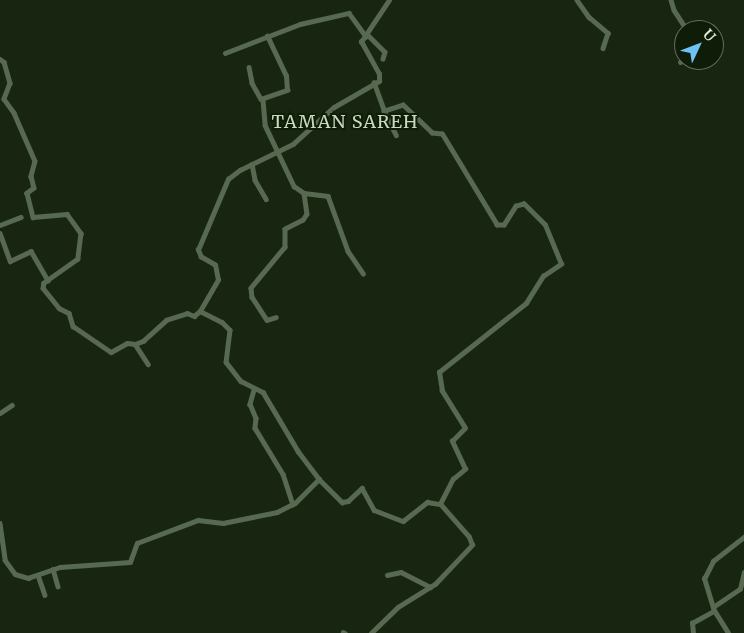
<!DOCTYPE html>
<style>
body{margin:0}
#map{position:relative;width:744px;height:633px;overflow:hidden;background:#182611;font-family:Merriweather,serif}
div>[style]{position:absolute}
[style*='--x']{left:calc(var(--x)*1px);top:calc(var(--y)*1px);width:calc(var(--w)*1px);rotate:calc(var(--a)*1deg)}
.minor>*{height:4.5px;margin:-2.25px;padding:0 2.25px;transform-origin:2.25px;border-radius:2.25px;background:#576950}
span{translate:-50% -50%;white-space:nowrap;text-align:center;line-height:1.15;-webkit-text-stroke:4px #0f1d08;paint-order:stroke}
.quarter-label{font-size:18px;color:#c7dbbf;letter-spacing:1px}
.north{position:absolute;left:674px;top:20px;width:50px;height:50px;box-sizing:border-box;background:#0f1d08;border:1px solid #626f5c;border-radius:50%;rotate:47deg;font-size:14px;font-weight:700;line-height:20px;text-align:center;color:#dfe9db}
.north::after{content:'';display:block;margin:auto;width:18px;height:22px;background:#6fc2f4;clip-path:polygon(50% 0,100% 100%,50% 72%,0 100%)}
</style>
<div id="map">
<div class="minor">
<i style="--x:577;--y:0;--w:21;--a:55"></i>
<i style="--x:589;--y:17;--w:25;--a:40"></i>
<i style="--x:608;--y:33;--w:16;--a:108"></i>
<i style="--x:671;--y:0;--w:10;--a:73"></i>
<i style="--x:674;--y:10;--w:24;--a:57"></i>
<i style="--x:367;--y:34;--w:25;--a:45"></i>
<i style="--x:385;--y:52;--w:7;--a:106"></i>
<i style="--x:225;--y:53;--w:80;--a:-21.1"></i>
<i style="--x:300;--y:24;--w:50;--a:-12.7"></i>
<i style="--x:349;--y:13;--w:29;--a:54"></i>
<i style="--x:0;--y:59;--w:5;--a:37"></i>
<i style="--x:4;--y:62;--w:22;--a:74"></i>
<i style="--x:10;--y:83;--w:17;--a:111"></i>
<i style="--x:4;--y:99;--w:17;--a:54"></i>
<i style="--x:14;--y:113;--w:52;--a:66.4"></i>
<i style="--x:35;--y:161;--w:16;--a:105"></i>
<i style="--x:31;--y:176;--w:12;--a:76"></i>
<i style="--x:34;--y:188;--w:9;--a:144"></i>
<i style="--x:27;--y:193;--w:25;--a:76"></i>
<i style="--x:33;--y:217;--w:34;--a:-5"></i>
<i style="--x:67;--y:214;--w:24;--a:54"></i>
<i style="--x:81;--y:233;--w:26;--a:97"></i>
<i style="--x:78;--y:259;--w:42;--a:144.8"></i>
<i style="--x:44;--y:283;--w:5;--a:101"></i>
<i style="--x:43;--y:288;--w:26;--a:51"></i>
<i style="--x:59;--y:308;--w:11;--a:27"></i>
<i style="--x:69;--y:313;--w:14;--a:73"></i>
<i style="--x:73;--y:326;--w:46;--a:34.4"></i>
<i style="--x:111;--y:352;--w:18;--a:-29"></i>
<i style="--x:127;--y:343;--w:8;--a:7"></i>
<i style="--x:135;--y:344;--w:9;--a:-21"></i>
<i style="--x:143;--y:341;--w:31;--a:-42"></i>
<i style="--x:166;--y:320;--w:22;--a:-18"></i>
<i style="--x:187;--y:313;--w:8;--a:23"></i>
<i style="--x:194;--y:316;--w:8;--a:-40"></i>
<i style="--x:200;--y:311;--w:36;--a:-60"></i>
<i style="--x:218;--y:280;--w:15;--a:-101"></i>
<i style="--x:215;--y:265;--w:16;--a:-150"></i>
<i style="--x:201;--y:257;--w:8;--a:-113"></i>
<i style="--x:198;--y:250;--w:77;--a:-67.1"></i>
<i style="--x:228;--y:179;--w:15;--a:-37"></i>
<i style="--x:240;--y:170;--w:59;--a:-26.1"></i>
<i style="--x:293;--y:144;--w:55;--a:-42.1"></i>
<i style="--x:334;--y:107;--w:52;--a:-30"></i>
<i style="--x:379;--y:81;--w:7;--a:-90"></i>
<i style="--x:379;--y:74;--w:37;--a:-119"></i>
<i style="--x:361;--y:42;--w:50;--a:-56.3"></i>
<i style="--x:680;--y:62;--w:4;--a:-27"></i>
<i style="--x:249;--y:67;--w:16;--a:79"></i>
<i style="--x:252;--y:83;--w:18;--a:61"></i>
<i style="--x:261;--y:99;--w:28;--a:-19"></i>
<i style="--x:287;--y:90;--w:14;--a:-94"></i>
<i style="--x:286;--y:76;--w:44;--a:-115.4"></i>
<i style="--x:263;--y:100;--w:25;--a:85"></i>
<i style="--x:265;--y:125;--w:68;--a:64.6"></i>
<i style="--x:294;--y:186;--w:12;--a:35"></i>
<i style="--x:304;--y:193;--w:21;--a:82"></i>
<i style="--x:307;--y:214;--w:7;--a:124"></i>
<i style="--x:303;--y:220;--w:20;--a:153"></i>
<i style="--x:285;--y:229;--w:18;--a:90"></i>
<i style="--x:285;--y:247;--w:53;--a:129.7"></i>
<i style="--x:251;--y:288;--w:9;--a:84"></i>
<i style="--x:252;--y:297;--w:27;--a:57"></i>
<i style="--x:267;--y:320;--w:9;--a:-18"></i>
<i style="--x:384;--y:111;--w:27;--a:63"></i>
<i style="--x:252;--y:164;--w:16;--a:79"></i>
<i style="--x:255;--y:180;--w:22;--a:60"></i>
<i style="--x:304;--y:193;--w:24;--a:7"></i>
<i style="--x:328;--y:196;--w:59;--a:70"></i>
<i style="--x:348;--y:251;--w:27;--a:56"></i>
<i style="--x:0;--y:225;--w:22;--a:-21"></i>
<i style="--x:0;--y:233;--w:30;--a:70"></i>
<i style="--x:10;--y:261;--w:23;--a:-25"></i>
<i style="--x:31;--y:251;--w:34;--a:60"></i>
<i style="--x:200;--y:311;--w:25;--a:27"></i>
<i style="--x:222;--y:322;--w:11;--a:45"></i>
<i style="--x:230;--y:330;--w:32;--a:97"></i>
<i style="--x:226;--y:362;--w:24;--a:52"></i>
<i style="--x:241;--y:381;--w:25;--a:27"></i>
<i style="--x:263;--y:392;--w:69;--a:59.3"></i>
<i style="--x:298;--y:451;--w:35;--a:53"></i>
<i style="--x:135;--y:344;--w:24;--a:57"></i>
<i style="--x:254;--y:390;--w:15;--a:106"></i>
<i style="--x:250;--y:404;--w:15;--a:67"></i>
<i style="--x:256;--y:418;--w:10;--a:96"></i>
<i style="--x:255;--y:428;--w:54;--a:58.7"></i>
<i style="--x:283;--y:474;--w:32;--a:72"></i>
<i style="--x:0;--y:413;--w:14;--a:-34"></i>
<i style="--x:0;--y:523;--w:37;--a:82"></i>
<i style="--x:5;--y:560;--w:17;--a:54"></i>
<i style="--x:15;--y:574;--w:14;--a:17"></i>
<i style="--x:28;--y:578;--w:34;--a:-19"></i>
<i style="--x:60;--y:567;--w:70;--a:-4.1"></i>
<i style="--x:130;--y:562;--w:20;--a:-70"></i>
<i style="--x:137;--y:543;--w:65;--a:-20.7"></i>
<i style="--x:198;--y:520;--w:25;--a:7"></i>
<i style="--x:223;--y:523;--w:55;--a:-11.5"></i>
<i style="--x:277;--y:512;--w:20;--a:-27"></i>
<i style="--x:295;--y:503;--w:34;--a:-45"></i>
<i style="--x:319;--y:479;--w:33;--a:45"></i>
<i style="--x:342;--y:502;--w:6;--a:-9"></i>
<i style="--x:348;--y:501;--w:19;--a:-43"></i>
<i style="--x:362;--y:488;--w:25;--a:61"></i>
<i style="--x:374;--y:510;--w:31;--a:21"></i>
<i style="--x:403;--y:521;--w:31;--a:-38"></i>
<i style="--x:427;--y:502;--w:13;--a:9"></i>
<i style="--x:53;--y:569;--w:18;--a:74"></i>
<i style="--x:38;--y:575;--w:21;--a:71"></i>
<i style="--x:387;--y:575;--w:14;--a:-12"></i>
<i style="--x:401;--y:572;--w:33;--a:27"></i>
<i style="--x:713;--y:607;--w:32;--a:-34"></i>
<i style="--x:740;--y:589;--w:17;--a:-77"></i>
<i style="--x:343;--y:632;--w:2;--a:27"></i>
<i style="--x:371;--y:633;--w:37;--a:-44"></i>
<i style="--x:398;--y:607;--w:44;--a:-31.9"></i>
<i style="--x:435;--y:584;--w:54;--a:-46.5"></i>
<i style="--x:472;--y:545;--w:9;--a:-111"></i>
<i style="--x:469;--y:537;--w:44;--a:-131.3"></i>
<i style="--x:440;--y:504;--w:28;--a:-63"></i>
<i style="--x:453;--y:479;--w:16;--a:-40"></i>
<i style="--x:465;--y:469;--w:31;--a:-115"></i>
<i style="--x:452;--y:441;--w:18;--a:-45"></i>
<i style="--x:465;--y:428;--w:44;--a:-121.9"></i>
<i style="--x:442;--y:391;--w:19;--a:-99"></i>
<i style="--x:439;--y:372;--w:111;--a:-38.4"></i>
<i style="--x:526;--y:303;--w:32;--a:-58"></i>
<i style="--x:543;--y:276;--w:22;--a:-34"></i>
<i style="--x:561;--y:264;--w:42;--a:-112.3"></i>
<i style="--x:545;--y:225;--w:30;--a:-135"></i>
<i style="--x:524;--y:204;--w:8;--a:166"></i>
<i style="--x:516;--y:206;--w:22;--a:122"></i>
<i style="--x:504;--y:225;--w:7;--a:180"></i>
<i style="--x:497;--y:225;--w:106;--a:-121.1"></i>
<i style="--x:442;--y:134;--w:10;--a:-174"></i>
<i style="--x:432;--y:133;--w:40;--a:-136"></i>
<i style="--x:403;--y:105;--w:20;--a:162"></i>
<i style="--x:384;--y:111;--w:30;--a:-110"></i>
<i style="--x:693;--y:633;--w:10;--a:-96"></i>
<i style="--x:692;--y:623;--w:25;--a:-29"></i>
<i style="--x:728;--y:633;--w:26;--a:-122"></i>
<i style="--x:714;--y:611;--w:34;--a:-107"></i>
<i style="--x:704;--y:579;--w:20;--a:-63"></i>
<i style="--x:713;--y:561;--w:39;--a:-38"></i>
</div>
<div class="quarter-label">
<span style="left:345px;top:122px">TAMAN SAREH</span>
</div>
<div class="north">U</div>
</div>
